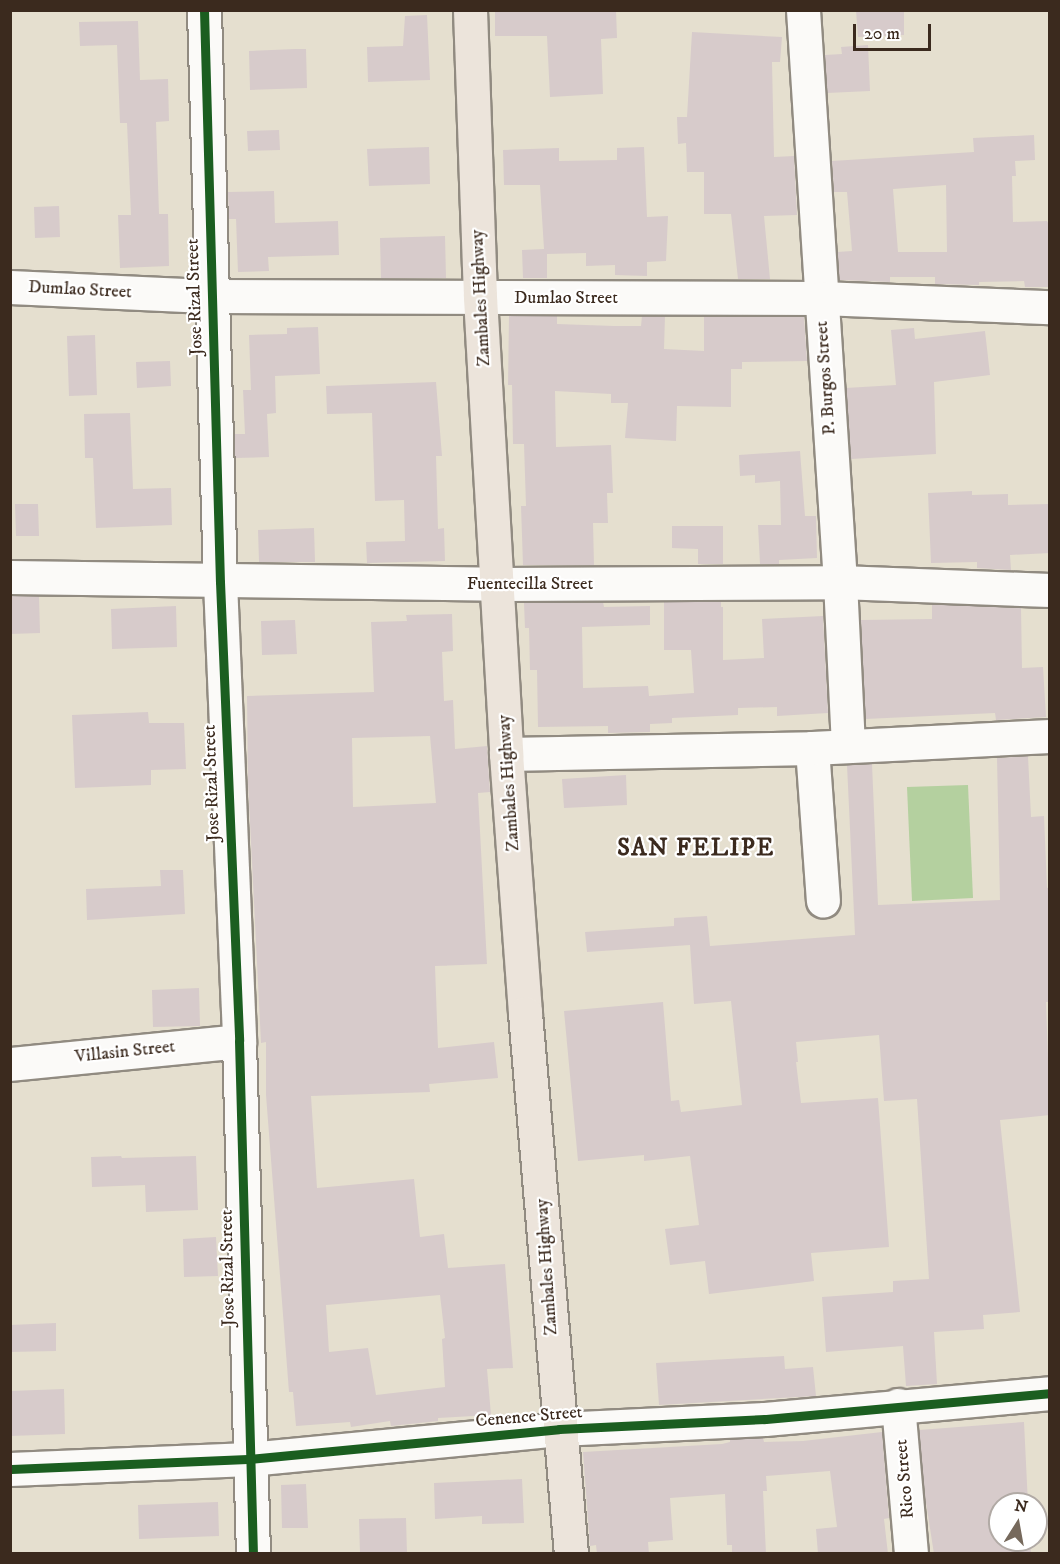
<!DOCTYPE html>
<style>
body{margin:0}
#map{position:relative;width:1060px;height:1564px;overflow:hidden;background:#e5dfcf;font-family:"IM FELL DW Pica",serif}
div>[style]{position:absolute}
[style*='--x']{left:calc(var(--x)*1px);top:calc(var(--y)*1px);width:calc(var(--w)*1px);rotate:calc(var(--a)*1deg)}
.green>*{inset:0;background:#b4d09f}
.building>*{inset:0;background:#d7cbcb}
.roads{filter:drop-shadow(2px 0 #918b81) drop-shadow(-2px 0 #918b81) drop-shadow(0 2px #918b81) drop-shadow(0 -2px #918b81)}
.minor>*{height:33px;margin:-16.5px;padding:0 16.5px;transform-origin:16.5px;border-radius:16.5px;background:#fbfaf8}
.major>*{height:33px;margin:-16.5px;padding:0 16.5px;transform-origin:16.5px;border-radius:16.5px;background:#ece4db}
.cycleway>*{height:9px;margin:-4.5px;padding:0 4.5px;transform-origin:4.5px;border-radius:4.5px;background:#1b5e20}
span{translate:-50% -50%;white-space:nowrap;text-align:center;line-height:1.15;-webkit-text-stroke:4.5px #fff;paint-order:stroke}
.street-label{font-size:18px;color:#3b2a1e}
.district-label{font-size:24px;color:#3b2a1e;font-weight:700;letter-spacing:1.5px}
.frame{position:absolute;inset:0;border:12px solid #3b2a1e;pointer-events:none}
.north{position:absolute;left:988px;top:1492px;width:60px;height:60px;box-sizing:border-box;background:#fff;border:2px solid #b1aaa5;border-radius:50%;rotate:11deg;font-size:16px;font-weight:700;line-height:24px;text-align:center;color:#3b2a1e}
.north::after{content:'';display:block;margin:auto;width:21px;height:27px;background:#76695c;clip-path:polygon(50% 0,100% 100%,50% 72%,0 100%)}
.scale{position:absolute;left:853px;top:24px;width:78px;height:27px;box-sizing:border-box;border:3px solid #3b2a1e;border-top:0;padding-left:8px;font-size:18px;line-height:21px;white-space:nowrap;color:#3b2a1e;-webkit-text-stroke:4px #fff;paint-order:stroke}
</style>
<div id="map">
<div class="green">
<i style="clip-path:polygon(968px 785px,973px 898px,912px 901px,907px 787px)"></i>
</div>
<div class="building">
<i style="clip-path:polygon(495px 10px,616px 10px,617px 38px,601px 39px,603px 94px,550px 97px,547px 36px,495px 36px)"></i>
<i style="clip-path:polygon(856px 10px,904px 10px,904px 35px,858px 37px)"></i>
<i style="clip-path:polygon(427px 15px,430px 80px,368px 82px,367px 47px,403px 46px,405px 16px)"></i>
<i style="clip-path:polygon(138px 21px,140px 80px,168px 79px,169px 121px,156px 122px,159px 214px,168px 214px,169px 266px,120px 268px,118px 215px,131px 215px,127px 123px,120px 123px,117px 45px,80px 46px,79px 22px)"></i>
<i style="clip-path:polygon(692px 32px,782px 37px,780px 62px,772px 62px,774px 157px,794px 156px,797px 215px,764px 216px,770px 279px,738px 279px,731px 214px,704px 214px,704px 172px,687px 172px,686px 143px,678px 144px,677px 117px,687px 117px)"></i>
<i style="clip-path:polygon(868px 45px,870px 91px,827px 93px,825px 55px,842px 54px,841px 47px)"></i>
<i style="clip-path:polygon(295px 49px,306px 49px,307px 88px,250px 90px,249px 51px)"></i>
<i style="clip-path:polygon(279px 130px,280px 150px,248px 151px,247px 131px)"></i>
<i style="clip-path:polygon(evenodd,1034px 135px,1035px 160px,1015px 161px,1016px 176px,1012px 176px,1013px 222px,1047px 221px,1050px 226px,1050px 287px,1025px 287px,1024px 281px,979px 282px,979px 285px,935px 284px,935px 277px,890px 277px,890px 282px,839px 280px,837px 252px,852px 251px,847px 192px,834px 192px,832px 161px,974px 152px,973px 138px,1034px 135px,946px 185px,947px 252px,898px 252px,893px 189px,946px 185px)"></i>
<i style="clip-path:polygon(429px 147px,430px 184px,369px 186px,367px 149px)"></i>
<i style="clip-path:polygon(644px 147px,647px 217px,668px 216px,666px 261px,647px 262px,647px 276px,615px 275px,615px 265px,586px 266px,586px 253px,547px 254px,547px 278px,523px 278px,522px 250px,544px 249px,540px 185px,504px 185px,503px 150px,559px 148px,559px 161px,617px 160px,617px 148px)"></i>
<i style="clip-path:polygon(274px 191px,275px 223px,338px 221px,339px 255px,268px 257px,269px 271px,238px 272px,236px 219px,229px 219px,228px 192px)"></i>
<i style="clip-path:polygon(59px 206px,60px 237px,35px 238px,34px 207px)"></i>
<i style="clip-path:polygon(445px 236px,446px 278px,381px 278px,380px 238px)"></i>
<i style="clip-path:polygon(509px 316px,557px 316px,557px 324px,614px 326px,641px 326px,642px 316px,665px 316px,664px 349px,704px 351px,704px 316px,804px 317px,807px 361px,742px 362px,742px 369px,731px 369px,731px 407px,677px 406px,676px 441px,625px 438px,628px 403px,611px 403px,611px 394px,555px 391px,556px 447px,611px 445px,613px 493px,607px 493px,608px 523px,593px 523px,594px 565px,523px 565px,521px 506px,526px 506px,524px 444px,513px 444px,512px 385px,508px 385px)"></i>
<i style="clip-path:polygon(318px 327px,320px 374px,275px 376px,276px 413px,267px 414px,269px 457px,235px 458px,235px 434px,245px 434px,243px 390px,251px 390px,249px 335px,287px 334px,287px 328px)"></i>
<i style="clip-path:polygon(914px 328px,915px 339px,985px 331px,990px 375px,934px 382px,936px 454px,851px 459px,846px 388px,896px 385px,891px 330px)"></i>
<i style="clip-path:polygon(95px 335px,97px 395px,69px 396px,67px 336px)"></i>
<i style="clip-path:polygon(170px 361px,171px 386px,137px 388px,136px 362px)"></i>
<i style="clip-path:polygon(436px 382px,442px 456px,436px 456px,438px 529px,444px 528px,445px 561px,367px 563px,366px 542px,405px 541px,404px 500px,375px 501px,372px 413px,327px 414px,326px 386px)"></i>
<i style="clip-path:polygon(130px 413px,133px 489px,171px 488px,172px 525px,96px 528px,93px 458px,85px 458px,84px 414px)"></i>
<i style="clip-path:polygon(800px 451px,805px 516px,816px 516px,817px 558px,779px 560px,779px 564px,760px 564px,758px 525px,781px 525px,780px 481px,755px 483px,755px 475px,740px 476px,739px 455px)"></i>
<i style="clip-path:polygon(972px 491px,972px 495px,1008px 494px,1008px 505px,1050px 504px,1050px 553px,1010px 555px,1011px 570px,977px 568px,977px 562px,931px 563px,928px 493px)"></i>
<i style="clip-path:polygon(15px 504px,38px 504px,39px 536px,16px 536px)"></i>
<i style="clip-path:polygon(672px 526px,723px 526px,723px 564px,698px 564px,698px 549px,672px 548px)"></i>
<i style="clip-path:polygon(314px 528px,315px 562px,259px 562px,258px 530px)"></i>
<i style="clip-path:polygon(10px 596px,39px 596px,40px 633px,10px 634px)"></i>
<i style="clip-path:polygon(721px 601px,721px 607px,723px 607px,723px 660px,764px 658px,762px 619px,823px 616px,828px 713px,777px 716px,777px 707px,738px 708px,738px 715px,672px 718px,672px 723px,650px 724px,650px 732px,608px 733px,608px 726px,538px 727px,537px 670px,530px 670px,529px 628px,525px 628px,524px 603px,603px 602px,604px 607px,650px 606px,650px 625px,582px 627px,583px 688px,648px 686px,649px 696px,694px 693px,691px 650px,664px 650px,664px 602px)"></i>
<i style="clip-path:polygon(932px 604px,1021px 608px,1022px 668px,1043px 667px,1046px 717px,996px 720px,995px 713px,865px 719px,861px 620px,932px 619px)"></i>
<i style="clip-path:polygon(176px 606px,177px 647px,112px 649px,111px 609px)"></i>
<i style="clip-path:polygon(evenodd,452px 614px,453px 651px,442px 652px,444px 701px,453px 700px,455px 749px,487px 746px,490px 792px,478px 793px,487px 964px,435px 966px,438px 1048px,494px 1042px,498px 1078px,429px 1084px,430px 1092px,311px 1096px,317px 1188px,414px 1179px,420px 1237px,444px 1234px,448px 1268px,505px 1264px,513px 1368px,487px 1369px,491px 1415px,438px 1418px,438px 1421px,391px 1426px,390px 1421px,351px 1427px,350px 1422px,296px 1426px,293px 1392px,289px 1392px,266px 1095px,266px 1042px,261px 1043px,248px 782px,247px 696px,374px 692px,371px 622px,407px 621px,406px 615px,452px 614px,430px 736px,436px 803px,353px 807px,352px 738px,430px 736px,452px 614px,440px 1295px,445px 1338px,442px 1339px,445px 1387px,376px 1395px,368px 1348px,329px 1352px,326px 1305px,440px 1295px)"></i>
<i style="clip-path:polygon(295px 620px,297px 654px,262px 655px,261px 621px)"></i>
<i style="clip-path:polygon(148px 712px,149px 723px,184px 723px,186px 769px,151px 770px,151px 785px,75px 788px,72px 715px)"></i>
<i style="clip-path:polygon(1028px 756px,1031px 817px,1044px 816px,1047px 888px,1050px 887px,1050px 1002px,1046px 1002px,1050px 1115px,1000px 1120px,1020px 1312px,983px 1315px,984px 1329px,934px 1332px,937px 1384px,906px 1386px,903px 1346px,826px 1352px,822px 1297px,893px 1292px,893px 1281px,929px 1279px,917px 1099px,884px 1101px,879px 1035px,796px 1042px,798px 1062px,796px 1062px,801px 1103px,878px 1098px,889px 1247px,811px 1253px,814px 1281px,709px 1294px,705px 1261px,670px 1265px,665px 1229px,699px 1225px,690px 1156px,644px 1161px,644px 1155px,578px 1161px,564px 1011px,663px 1002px,671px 1101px,679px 1100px,681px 1112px,742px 1105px,731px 1001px,694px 1004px,690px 945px,587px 952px,585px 932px,674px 926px,674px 918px,707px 916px,710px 946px,855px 935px,847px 765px,872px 764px,878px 905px,1000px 900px,997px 758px)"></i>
<i style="clip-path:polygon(626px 775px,627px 805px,564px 808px,562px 779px)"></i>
<i style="clip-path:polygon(160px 870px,183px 870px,185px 914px,87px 920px,86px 889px,161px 886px)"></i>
<i style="clip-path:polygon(199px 988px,200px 1026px,153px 1027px,152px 990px)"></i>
<i style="clip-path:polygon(121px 1156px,122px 1158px,196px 1156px,198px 1210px,146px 1212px,145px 1185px,92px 1187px,91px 1157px)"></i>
<i style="clip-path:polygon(216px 1237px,218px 1276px,184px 1277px,183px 1239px)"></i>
<i style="clip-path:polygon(56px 1323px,56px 1351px,10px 1352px,10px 1325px)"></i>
<i style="clip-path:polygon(784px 1356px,785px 1369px,813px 1367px,816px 1396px,659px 1405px,656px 1363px)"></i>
<i style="clip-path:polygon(64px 1389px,65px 1434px,10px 1436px,10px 1391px)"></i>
<i style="clip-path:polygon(1024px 1422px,1028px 1504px,1000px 1504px,1000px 1540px,1030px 1540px,1031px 1554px,934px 1554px,925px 1496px,919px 1430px)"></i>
<i style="clip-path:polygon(882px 1432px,889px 1518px,884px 1519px,888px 1554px,818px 1554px,816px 1529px,837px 1527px,830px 1471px,766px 1476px,767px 1491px,763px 1491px,766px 1554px,732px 1554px,732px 1545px,727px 1545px,725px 1494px,670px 1498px,673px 1540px,648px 1542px,649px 1554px,597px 1554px,596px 1545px,590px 1546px,583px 1452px,722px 1444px,730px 1442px,730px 1439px,763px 1438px,764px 1442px,803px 1441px)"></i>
<i style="clip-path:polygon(522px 1479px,524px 1523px,482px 1524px,482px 1516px,435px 1519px,434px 1483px)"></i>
<i style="clip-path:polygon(306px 1484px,308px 1528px,282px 1528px,281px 1485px)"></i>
<i style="clip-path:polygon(218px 1502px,219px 1536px,139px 1539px,138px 1505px)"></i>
<i style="clip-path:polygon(406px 1518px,407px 1554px,360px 1554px,359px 1519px)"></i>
</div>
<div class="roads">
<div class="minor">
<i style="--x:204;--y:10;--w:572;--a:88.4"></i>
<i style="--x:220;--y:582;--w:459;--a:87.6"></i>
<i style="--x:239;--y:1041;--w:513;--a:88.44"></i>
<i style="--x:803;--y:10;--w:573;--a:86.3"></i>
<i style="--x:840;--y:582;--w:164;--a:87.2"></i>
<i style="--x:10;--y:287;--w:202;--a:2.6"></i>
<i style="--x:212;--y:296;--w:609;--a:0.19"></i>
<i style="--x:821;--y:298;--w:229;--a:2.3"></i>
<i style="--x:10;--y:577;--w:488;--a:0.8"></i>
<i style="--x:498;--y:584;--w:342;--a:-0.3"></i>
<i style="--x:840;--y:582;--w:210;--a:2.2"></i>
<i style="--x:812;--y:748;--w:153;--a:85.9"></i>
<i style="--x:506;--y:754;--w:306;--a:-1.1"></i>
<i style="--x:812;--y:748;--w:238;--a:-2.9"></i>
<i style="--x:10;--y:1064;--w:230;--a:-5.7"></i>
<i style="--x:898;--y:1405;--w:150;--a:85"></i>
<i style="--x:10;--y:1469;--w:239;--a:-2.4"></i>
<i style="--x:249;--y:1459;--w:311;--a:-5.5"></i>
<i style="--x:559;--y:1429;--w:206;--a:-2.8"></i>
<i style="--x:765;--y:1419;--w:286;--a:-5.2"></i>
</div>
<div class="major">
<i style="--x:470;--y:10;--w:287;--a:88"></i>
<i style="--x:480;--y:297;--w:458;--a:86.7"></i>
<i style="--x:506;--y:754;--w:260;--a:85.8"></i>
<i style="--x:525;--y:1013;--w:543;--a:85.14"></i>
</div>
</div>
<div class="cycleway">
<i style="--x:204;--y:10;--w:572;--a:88.4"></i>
<i style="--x:220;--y:582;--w:459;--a:87.6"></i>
<i style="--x:239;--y:1041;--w:513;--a:88.44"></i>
<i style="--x:10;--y:1469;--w:239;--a:-2.4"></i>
<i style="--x:249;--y:1459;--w:311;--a:-5.5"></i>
<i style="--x:559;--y:1429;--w:206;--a:-2.8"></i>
<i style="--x:765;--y:1419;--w:286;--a:-5.2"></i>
</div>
<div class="street-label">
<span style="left:80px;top:290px;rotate:3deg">Dumlao Street</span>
<span style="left:195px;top:297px;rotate:-92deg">Jose Rizal Street</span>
<span style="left:481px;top:298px;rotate:-93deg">Zambales Highway</span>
<span style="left:566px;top:298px">Dumlao Street</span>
<span style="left:826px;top:378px;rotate:-94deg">P. Burgos Street</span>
<span style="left:530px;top:584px">Fuentecilla Street</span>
<span style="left:212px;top:783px;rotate:-92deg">Jose Rizal Street</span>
<span style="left:509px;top:783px;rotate:-94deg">Zambales Highway</span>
<span style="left:125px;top:1052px;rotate:-6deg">Villasin Street</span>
<span style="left:547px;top:1267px;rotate:-94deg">Zambales Highway</span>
<span style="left:228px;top:1268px;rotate:-91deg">Jose Rizal Street</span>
<span style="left:529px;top:1417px;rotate:-5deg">Cenence Street</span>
<span style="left:905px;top:1479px;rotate:-95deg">Rico Street</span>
</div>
<div class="district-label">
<span style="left:696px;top:849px">SAN FELIPE</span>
</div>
<div class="frame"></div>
<div class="north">N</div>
<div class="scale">20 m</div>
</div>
